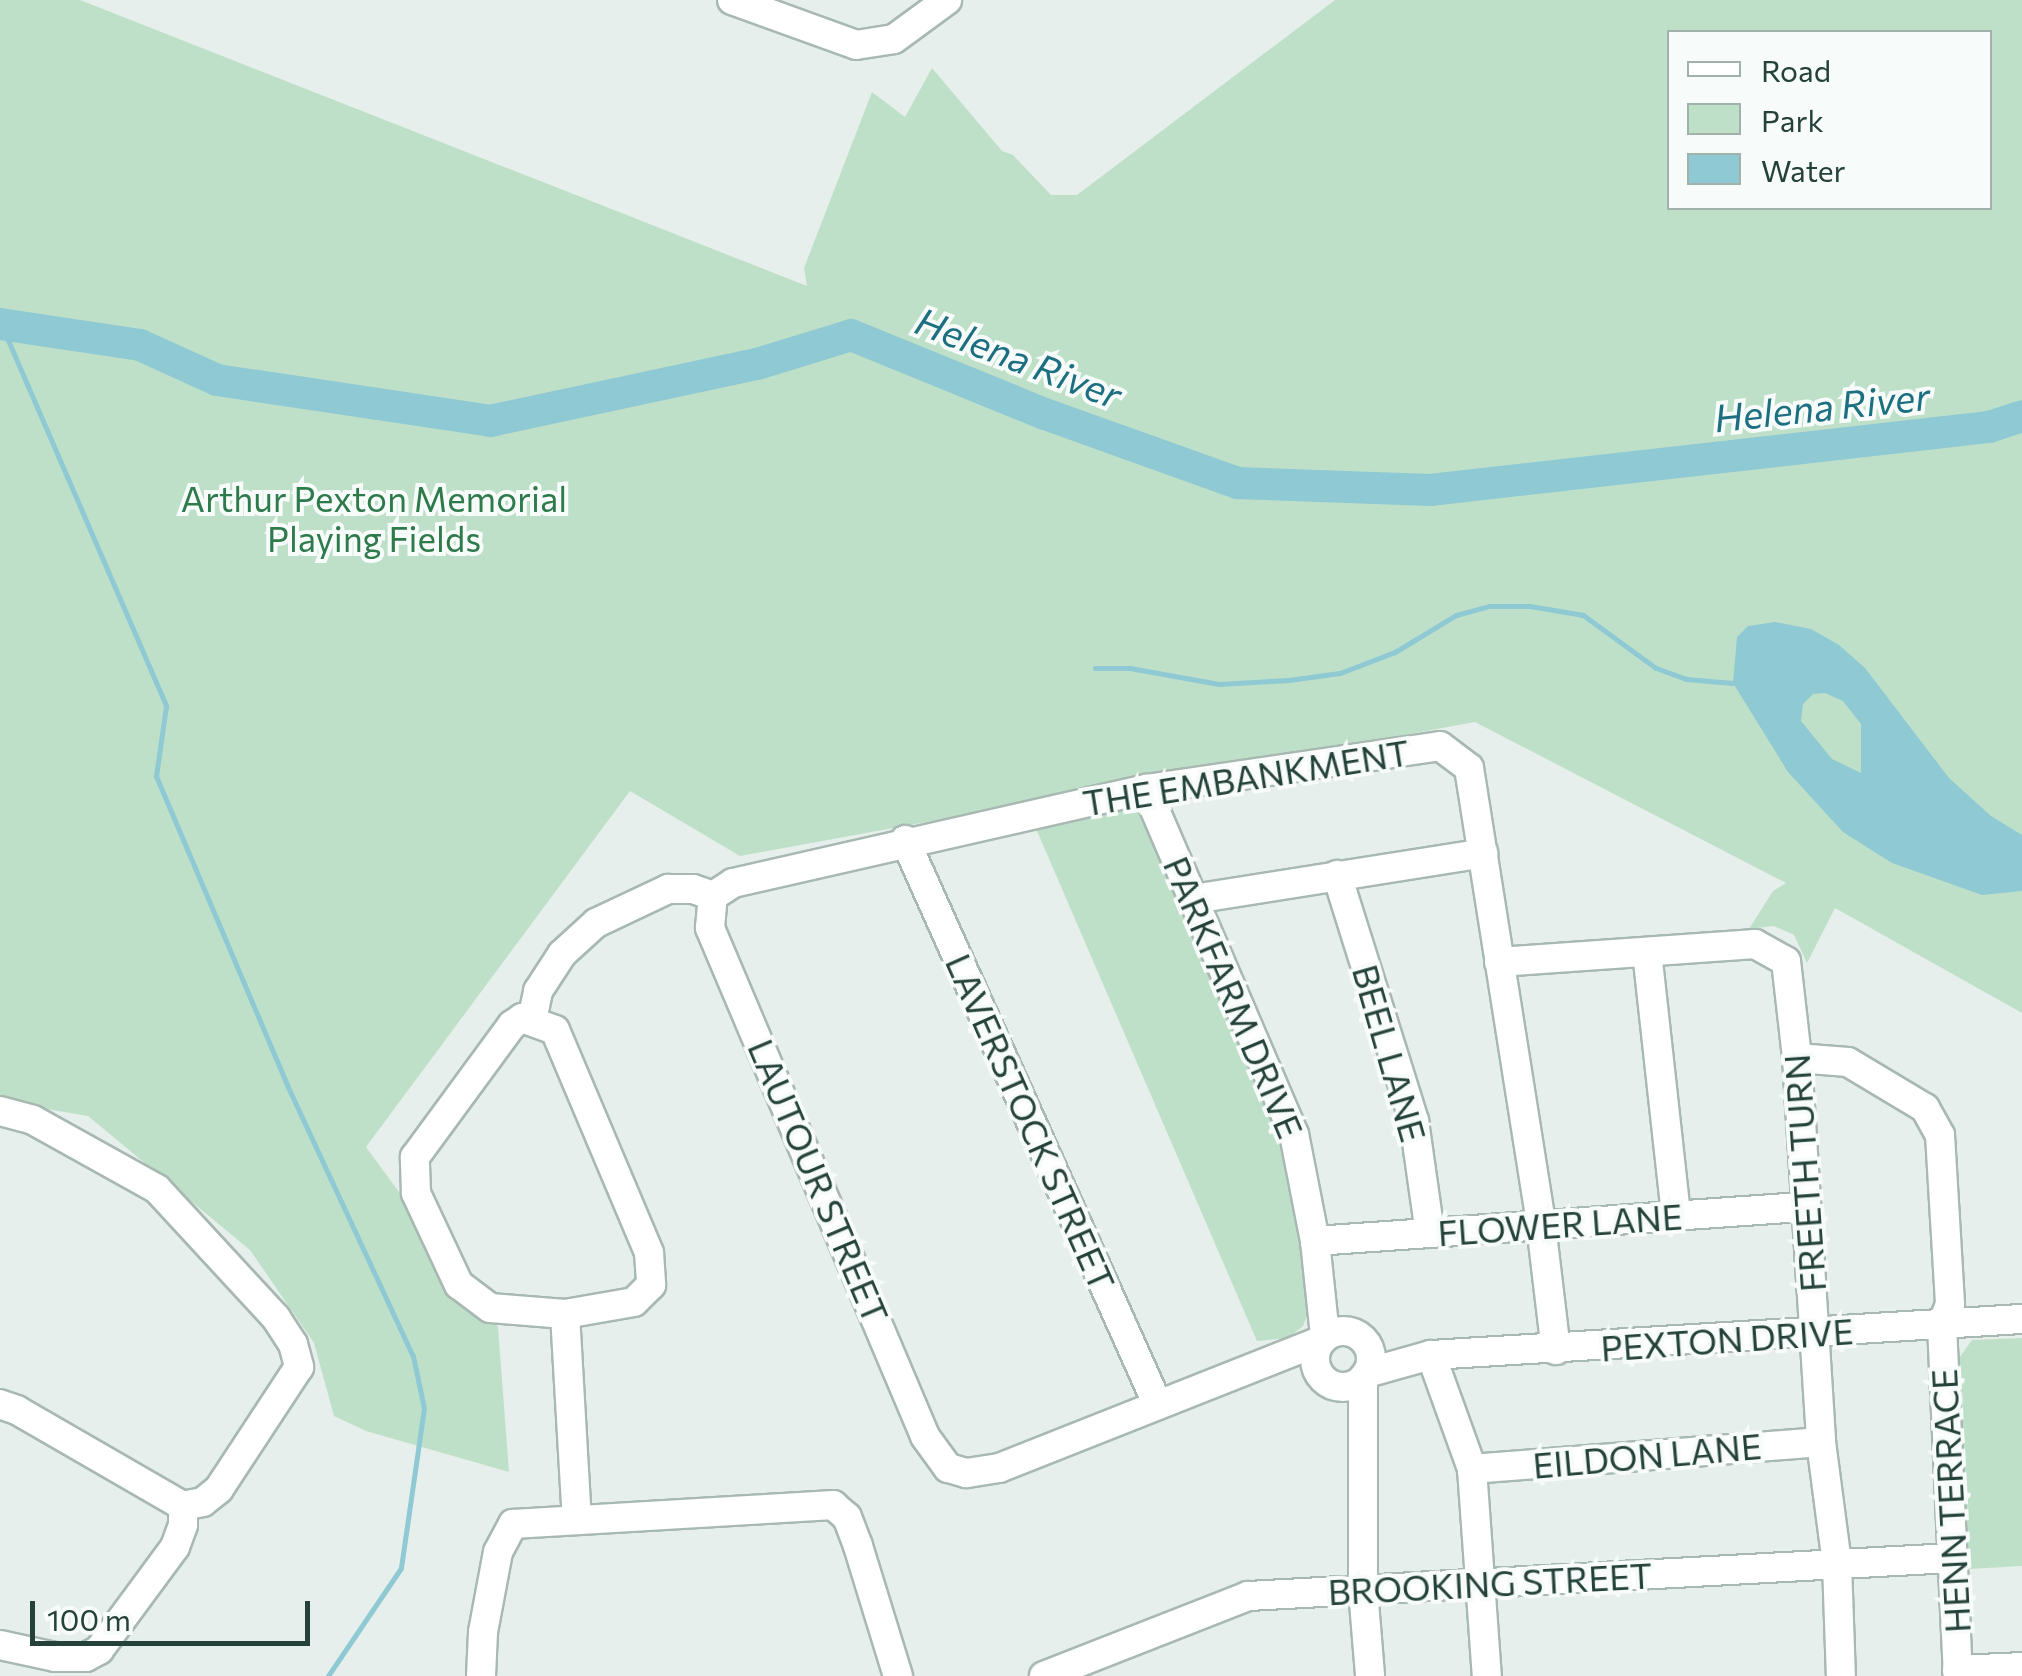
<!DOCTYPE html>
<style>
body{margin:0}
#map{position:relative;width:2022px;height:1676px;overflow:hidden;background:#e6efeb;font-family:Commissioner,sans-serif}
div>[style]{position:absolute}
[style*='--x']{left:calc(var(--x)*1px);top:calc(var(--y)*1px);width:calc(var(--w)*1px);rotate:calc(var(--a)*1deg)}
.green>*{inset:0;background:#bfe0c8}
.water>*{inset:0;background:#8ec9d4}
.stream>*{height:5px;margin:-2.5px;padding:0 2.5px;transform-origin:2.5px;border-radius:2.5px;background:#8ec9d4}
.river>*{height:32px;margin:-16px;padding:0 16px;transform-origin:16px;border-radius:16px;background:#8ec9d4}
.roads{filter:drop-shadow(2px 0 #a8b8b2) drop-shadow(-2px 0 #a8b8b2) drop-shadow(0 2px #a8b8b2) drop-shadow(0 -2px #a8b8b2)}
.minor>*{height:28px;margin:-14px;padding:0 14px;transform-origin:14px;border-radius:14px;background:#fff}
.minor>.ring{margin:-14px;padding:0;box-sizing:content-box;background:none;border:28px solid #fff;border-radius:50%}
span{translate:-50% -50%;white-space:nowrap;text-align:center;line-height:1.15;-webkit-text-stroke:8px #f7fbf9;paint-order:stroke}
.park-label{font-size:35px;color:#2d7a4b}
.street-label{font-size:35px;color:#24423a}
.water-label{font-size:38px;color:#1c6f80;font-style:italic}
.legend{position:absolute;left:1667px;top:30px;width:325px;height:180px;box-sizing:border-box;background:#f7fbf9;border:2px solid #a3b1ad;margin:0;padding:12px 18px;list-style:none;font-size:30px;color:#24423a}
.legend li{display:flex;align-items:center;gap:20px;height:50px}
.legend b{width:50px;border:2px solid #a3b1ad}
.scale{position:absolute;left:30px;top:1601px;width:280px;height:45px;box-sizing:border-box;border:5px solid #24423a;border-top:0;padding-left:12px;font-size:30px;line-height:35px;white-space:nowrap;color:#24423a;-webkit-text-stroke:8px #f7fbf9;paint-order:stroke}
</style>
<div id="map">
<div class="green">
<i style="clip-path:polygon(evenodd,0 0,80px 0,807px 286px,804px 268px,872px 92px,905px 117px,932px 68px,1002px 151px,1013px 155px,1051px 195px,1077px 195px,1335px 0,2022px 0,2022px 1013px,1835px 908px,1807px 963px,1794px 935px,1774px 926px,1749px 929px,1773px 891px,1786px 883px,1475px 722px,740px 856px,630px 791px,366px 1147px,498px 1327px,509px 1472px,366px 1431px,334px 1416px,314px 1343px,250px 1250px,88px 1116px,0 1101px,0 0,1670px 32px,1990px 32px,1990px 208px,1670px 208px,1670px 32px)"></i>
<i style="clip-path:polygon(1118px 805px,1135px 808px,1149px 819px,1278px 1119px,1313px 1302px,1303px 1326px,1288px 1338px,1257px 1341px,1034px 824px)"></i>
<i style="clip-path:polygon(2022px 1338px,2022px 1566px,1969px 1569px,1954px 1365px,1972px 1340px)"></i>
</div>
<div class="water">
<i style="clip-path:polygon(evenodd,1775px 622px,1811px 629px,1839px 645px,1865px 668px,1949px 778px,1991px 816px,2022px 835px,2022px 891px,1982px 895px,1892px 863px,1843px 832px,1788px 772px,1733px 683px,1737px 637px,1748px 626px,1775px 622px,1825px 693px,1843px 701px,1861px 724px,1861px 773px,1832px 759px,1801px 721px,1803px 704px,1813px 694px,1825px 693px)"></i>
</div>
<div class="stream">
<i style="--x:1;--y:324;--w:416;--a:66.6"></i>
<i style="--x:166;--y:706;--w:71;--a:98.1"></i>
<i style="--x:156;--y:776;--w:336;--a:67"></i>
<i style="--x:287;--y:1085;--w:299;--a:65.1"></i>
<i style="--x:413;--y:1356;--w:53;--a:78.1"></i>
<i style="--x:424;--y:1408;--w:162;--a:98.2"></i>
<i style="--x:401;--y:1568;--w:130;--a:124.1"></i>
<i style="--x:1095;--y:668;--w:35;--a:0"></i>
<i style="--x:1130;--y:668;--w:90;--a:10.2"></i>
<i style="--x:1219;--y:684;--w:70;--a:-3.3"></i>
<i style="--x:1289;--y:680;--w:51;--a:-7.8"></i>
<i style="--x:1340;--y:673;--w:59;--a:-20.9"></i>
<i style="--x:1395;--y:652;--w:71;--a:-31.2"></i>
<i style="--x:1456;--y:615;--w:34;--a:-15"></i>
<i style="--x:1489;--y:606;--w:41;--a:0"></i>
<i style="--x:1530;--y:606;--w:54;--a:9.6"></i>
<i style="--x:1583;--y:615;--w:90;--a:36"></i>
<i style="--x:1656;--y:668;--w:32;--a:20"></i>
<i style="--x:1686;--y:679;--w:47;--a:4.9"></i>
</div>
<div class="river">
<i style="--x:0;--y:324;--w:142;--a:8.5"></i>
<i style="--x:140;--y:345;--w:85;--a:24.4"></i>
<i style="--x:217;--y:380;--w:276;--a:8.5"></i>
<i style="--x:490;--y:421;--w:273;--a:-12.1"></i>
<i style="--x:757;--y:364;--w:98;--a:-17.1"></i>
<i style="--x:851;--y:335;--w:209;--a:22.2"></i>
<i style="--x:1045;--y:414;--w:205;--a:19.7"></i>
<i style="--x:1238;--y:483;--w:192;--a:2.1"></i>
<i style="--x:1430;--y:490;--w:563;--a:-6.43"></i>
<i style="--x:1989;--y:427;--w:35;--a:-18"></i>
</div>
<div class="roads">
<div class="minor">
<i style="--x:732;--y:0;--w:132;--a:19.9"></i>
<i style="--x:856;--y:45;--w:38;--a:-9"></i>
<i style="--x:894;--y:39;--w:66;--a:-36.3"></i>
<i style="--x:1146;--y:789;--w:375;--a:66.8"></i>
<i style="--x:1294;--y:1134;--w:109;--a:78.9"></i>
<i style="--x:1315;--y:1241;--w:96;--a:84"></i>
<i style="--x:905;--y:840;--w:617;--a:65.89"></i>
<i style="--x:1337;--y:875;--w:258;--a:72.6"></i>
<i style="--x:1414;--y:1121;--w:113;--a:81.9"></i>
<i style="--x:1194;--y:899;--w:293;--a:-9"></i>
<i style="--x:1647;--y:952;--w:265;--a:83.7"></i>
<i style="--x:1499;--y:962;--w:257;--a:-4"></i>
<i style="--x:1755;--y:944;--w:35;--a:29"></i>
<i style="--x:1786;--y:961;--w:98;--a:83.5"></i>
<i style="--x:1797;--y:1058;--w:385;--a:86.4"></i>
<i style="--x:1821;--y:1442;--w:123;--a:82.5"></i>
<i style="--x:1837;--y:1564;--w:112;--a:88"></i>
<i style="--x:522;--y:1018;--w:35;--a:20"></i>
<i style="--x:555;--y:1030;--w:242;--a:67.1"></i>
<i style="--x:649;--y:1253;--w:32;--a:86"></i>
<i style="--x:651;--y:1285;--w:24;--a:135"></i>
<i style="--x:634;--y:1302;--w:70;--a:170.1"></i>
<i style="--x:565;--y:1314;--w:75;--a:-175.4"></i>
<i style="--x:490;--y:1308;--w:39;--a:-143"></i>
<i style="--x:459;--y:1285;--w:102;--a:-115.1"></i>
<i style="--x:416;--y:1193;--w:36;--a:-92"></i>
<i style="--x:415;--y:1157;--w:164;--a:-53.7"></i>
<i style="--x:512;--y:1025;--w:12;--a:-35"></i>
<i style="--x:532;--y:1020;--w:30;--a:-78"></i>
<i style="--x:538;--y:991;--w:44;--a:-57"></i>
<i style="--x:562;--y:954;--w:46;--a:-42.4"></i>
<i style="--x:596;--y:923;--w:80;--a:-25.3"></i>
<i style="--x:668;--y:889;--w:25;--a:0"></i>
<i style="--x:693;--y:889;--w:21;--a:19"></i>
<i style="--x:1797;--y:1058;--w:51;--a:4.5"></i>
<i style="--x:1848;--y:1062;--w:90;--a:30.9"></i>
<i style="--x:1925;--y:1108;--w:31;--a:61"></i>
<i style="--x:1940;--y:1135;--w:169;--a:86.6"></i>
<i style="--x:1950;--y:1304;--w:22;--a:111"></i>
<i style="--x:1942;--y:1325;--w:351;--a:87.4"></i>
<i style="--x:0;--y:1111;--w:34;--a:15"></i>
<i style="--x:33;--y:1120;--w:142;--a:29.1"></i>
<i style="--x:157;--y:1189;--w:176;--a:47.3"></i>
<i style="--x:276;--y:1318;--w:31;--a:57"></i>
<i style="--x:293;--y:1344;--w:24;--a:75"></i>
<i style="--x:299;--y:1367;--w:146;--a:123.3"></i>
<i style="--x:219;--y:1489;--w:21;--a:141"></i>
<i style="--x:203;--y:1502;--w:20;--a:169"></i>
<i style="--x:183;--y:1506;--w:192;--a:-150"></i>
<i style="--x:17;--y:1410;--w:18;--a:-161"></i>
<i style="--x:1315;--y:1241;--w:491;--a:-4"></i>
<i style="--x:565;--y:1314;--w:206;--a:86.7"></i>
<i class="ring" style="left:1315px;top:1331px;width:28px;height:28px"></i>
<i style="--x:1320;--y:1341;--w:345;--a:158.4"></i>
<i style="--x:999;--y:1468;--w:33;--a:171"></i>
<i style="--x:966;--y:1473;--w:19;--a:-164"></i>
<i style="--x:948;--y:1468;--w:39;--a:-126"></i>
<i style="--x:925;--y:1436;--w:552;--a:-112.94"></i>
<i style="--x:710;--y:928;--w:32;--a:-85"></i>
<i style="--x:713;--y:896;--w:24;--a:-33"></i>
<i style="--x:733;--y:883;--w:424;--a:-12.8"></i>
<i style="--x:1146;--y:789;--w:297;--a:-8.3"></i>
<i style="--x:1440;--y:746;--w:36;--a:37"></i>
<i style="--x:1469;--y:768;--w:463;--a:81"></i>
<i style="--x:1541;--y:1225;--w:126;--a:83.2"></i>
<i style="--x:1431;--y:1355;--w:121;--a:70.2"></i>
<i style="--x:1472;--y:1469;--w:208;--a:85.9"></i>
<i style="--x:1367;--y:1373;--w:66;--a:-15.7"></i>
<i style="--x:1431;--y:1355;--w:592;--a:-3.49"></i>
<i style="--x:1363;--y:1378;--w:212;--a:90"></i>
<i style="--x:1363;--y:1590;--w:86;--a:85.3"></i>
<i style="--x:1472;--y:1469;--w:350;--a:-4.4"></i>
<i style="--x:0;--y:1645;--w:56;--a:12.3"></i>
<i style="--x:55;--y:1657;--w:31;--a:0"></i>
<i style="--x:86;--y:1657;--w:15;--a:-28"></i>
<i style="--x:99;--y:1650;--w:128;--a:-53.6"></i>
<i style="--x:175;--y:1547;--w:23;--a:-70"></i>
<i style="--x:183;--y:1525;--w:19;--a:-90"></i>
<i style="--x:1957;--y:1670;--w:65;--a:-2.6"></i>
<i style="--x:481;--y:1676;--w:44;--a:-87.4"></i>
<i style="--x:483;--y:1632;--w:81;--a:-79.4"></i>
<i style="--x:498;--y:1552;--w:32;--a:-62"></i>
<i style="--x:513;--y:1524;--w:321;--a:-3.4"></i>
<i style="--x:833;--y:1505;--w:18;--a:41"></i>
<i style="--x:847;--y:1517;--w:31;--a:69"></i>
<i style="--x:858;--y:1546;--w:136;--a:72.9"></i>
<i style="--x:1044;--y:1676;--w:219;--a:-21.4"></i>
<i style="--x:1248;--y:1596;--w:705;--a:-3.09"></i>
</div>
</div>
<div class="park-label">
<span style="left:374px;top:518px">Arthur Pexton Memorial<br>Playing Fields</span>
</div>
<div class="street-label">
<span style="left:1246px;top:777px;rotate:-9deg">THE EMBANKMENT</span>
<span style="left:1234px;top:997px;rotate:67deg">PARKFARM DRIVE</span>
<span style="left:1390px;top:1053px;rotate:74deg">BEEL LANE</span>
<span style="left:1031px;top:1122px;rotate:66deg">LAVERSTOCK STREET</span>
<span style="left:1804px;top:1173px;rotate:-94deg">FREETH TURN</span>
<span style="left:819px;top:1181px;rotate:67deg">LAUTOUR STREET</span>
<span style="left:1560px;top:1224px;rotate:-4deg">FLOWER LANE</span>
<span style="left:1727px;top:1339px;rotate:-4deg">PEXTON DRIVE</span>
<span style="left:1647px;top:1455px;rotate:-5deg">EILDON LANE</span>
<span style="left:1950px;top:1501px;rotate:-93deg">HENN TERRACE</span>
<span style="left:1490px;top:1583px;rotate:-3deg">BROOKING STREET</span>
</div>
<div class="water-label">
<span style="left:1019px;top:357px;rotate:21deg">Helena River</span>
<span style="left:1822px;top:406px;rotate:-6deg">Helena River</span>
</div>
<ul class="legend">
<li><b style="height:12px;background:#fff"></b>Road</li>
<li><b style="height:28px;background:#bfe0c8"></b>Park</li>
<li><b style="height:28px;background:#8ec9d4"></b>Water</li>
</ul>
<div class="scale">100 m</div>
</div>
